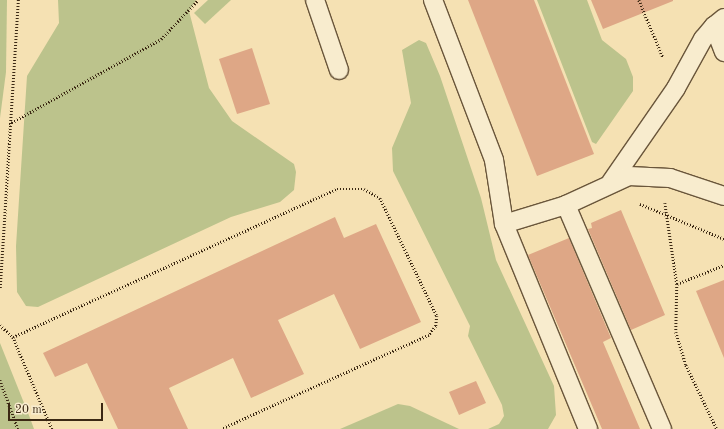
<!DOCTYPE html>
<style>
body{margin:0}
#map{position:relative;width:724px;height:429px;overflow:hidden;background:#f5e1b3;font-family:"Old Standard TT",serif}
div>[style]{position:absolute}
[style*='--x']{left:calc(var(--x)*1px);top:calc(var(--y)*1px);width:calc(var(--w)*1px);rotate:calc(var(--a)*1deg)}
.green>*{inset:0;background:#bcc38c}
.building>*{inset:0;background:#dea786}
.path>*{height:2.5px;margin-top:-1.25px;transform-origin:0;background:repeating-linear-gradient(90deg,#3b2813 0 1px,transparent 0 3px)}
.roads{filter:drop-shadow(1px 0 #6a563b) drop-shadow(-1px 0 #6a563b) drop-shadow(0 1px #6a563b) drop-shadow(0 -1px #6a563b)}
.service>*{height:18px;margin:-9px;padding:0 9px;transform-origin:9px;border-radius:9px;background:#f8ecce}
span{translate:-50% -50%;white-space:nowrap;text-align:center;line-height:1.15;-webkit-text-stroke:4px #f8ecce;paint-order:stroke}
.scale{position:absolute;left:8px;top:403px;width:95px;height:18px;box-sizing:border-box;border:2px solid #3b2813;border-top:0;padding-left:5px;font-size:12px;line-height:14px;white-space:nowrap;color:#3b2813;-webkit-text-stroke:3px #f8ecce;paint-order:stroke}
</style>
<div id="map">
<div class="green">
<i style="clip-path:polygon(0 0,7px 0,6px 72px,0 118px)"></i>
<i style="clip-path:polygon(58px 0,196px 0,189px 11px,209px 88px,232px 121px,294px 164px,296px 172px,294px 190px,280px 202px,231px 217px,38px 307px,26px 306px,17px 292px,16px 246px,27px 76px,59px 23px)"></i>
<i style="clip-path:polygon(208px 0,231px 0,205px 24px,194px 13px)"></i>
<i style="clip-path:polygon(537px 0,587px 0,602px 40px,626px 59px,633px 77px,633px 91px,596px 144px,592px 142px)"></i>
<i style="clip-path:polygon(419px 40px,426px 43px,440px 76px,481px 198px,496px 260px,554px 386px,556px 415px,548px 429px,488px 429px,499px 424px,504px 416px,502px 405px,468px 336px,470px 326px,393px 171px,392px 148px,411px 103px,402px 50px)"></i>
<i style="clip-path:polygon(0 343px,30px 418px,34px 429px,0 429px)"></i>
<i style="clip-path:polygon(398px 404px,410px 406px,459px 429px,340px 429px)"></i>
</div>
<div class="building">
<i style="clip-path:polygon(468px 0,534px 0,594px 154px,537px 176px)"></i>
<i style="clip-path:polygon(591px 0,673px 0,673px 1px,603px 29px)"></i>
<i style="clip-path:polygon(252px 48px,270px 104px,237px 114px,219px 59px)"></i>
<i style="clip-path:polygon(621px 210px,665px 315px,631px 330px,588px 229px,592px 228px,591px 223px)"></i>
<i style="clip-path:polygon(335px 217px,344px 238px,376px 224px,421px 322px,360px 349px,334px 294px,278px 320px,304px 374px,251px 398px,233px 358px,169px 388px,188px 429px,118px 429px,87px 363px,55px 377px,43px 353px)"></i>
<i style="clip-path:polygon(569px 238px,611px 338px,603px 342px,640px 429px,602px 429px,528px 255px)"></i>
<i style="clip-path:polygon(724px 280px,724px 358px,696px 291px)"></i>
<i style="clip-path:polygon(476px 381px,486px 403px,459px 415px,449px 392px)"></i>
</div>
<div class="path">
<i style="--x:639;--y:0;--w:62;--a:67.2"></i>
<i style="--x:9;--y:124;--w:174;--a:-29.2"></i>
<i style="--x:161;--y:39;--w:54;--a:-46.5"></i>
<i style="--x:665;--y:203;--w:82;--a:81.6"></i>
<i style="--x:677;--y:284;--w:48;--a:91.2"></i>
<i style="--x:676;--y:332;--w:34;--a:73"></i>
<i style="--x:686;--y:365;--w:71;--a:64.2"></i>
<i style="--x:640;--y:204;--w:91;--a:22.6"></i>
<i style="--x:677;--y:284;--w:51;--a:-22"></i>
<i style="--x:0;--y:288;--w:289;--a:-86.4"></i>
<i style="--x:0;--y:325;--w:18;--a:43"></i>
<i style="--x:13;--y:337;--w:100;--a:67"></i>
<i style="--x:13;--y:337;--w:356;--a:-24.6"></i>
<i style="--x:337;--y:189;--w:27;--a:0"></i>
<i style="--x:364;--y:189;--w:18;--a:29"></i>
<i style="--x:380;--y:198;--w:131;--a:64.2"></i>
<i style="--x:437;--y:316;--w:10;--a:96"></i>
<i style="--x:436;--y:326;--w:11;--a:128"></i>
<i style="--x:429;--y:335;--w:227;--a:155.6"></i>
<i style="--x:0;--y:380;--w:52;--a:69.8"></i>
</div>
<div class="roads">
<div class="service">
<i style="--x:315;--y:0;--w:74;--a:71.1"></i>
<i style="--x:433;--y:0;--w:171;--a:69.1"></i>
<i style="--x:494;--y:160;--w:65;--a:81.1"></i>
<i style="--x:504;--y:224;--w:222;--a:67.7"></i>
<i style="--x:724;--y:18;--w:13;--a:141"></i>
<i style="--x:714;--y:26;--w:28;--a:69"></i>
<i style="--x:611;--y:182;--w:114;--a:-55.3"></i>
<i style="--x:676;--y:88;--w:56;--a:-61.1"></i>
<i style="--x:703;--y:39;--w:17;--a:-50"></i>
<i style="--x:566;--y:205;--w:244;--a:66.8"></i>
<i style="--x:504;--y:224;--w:65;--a:-17"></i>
<i style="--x:566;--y:205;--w:69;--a:-24.7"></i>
<i style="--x:629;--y:176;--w:41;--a:2.8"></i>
<i style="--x:670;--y:178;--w:57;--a:18.4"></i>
</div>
</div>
<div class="scale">20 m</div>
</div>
